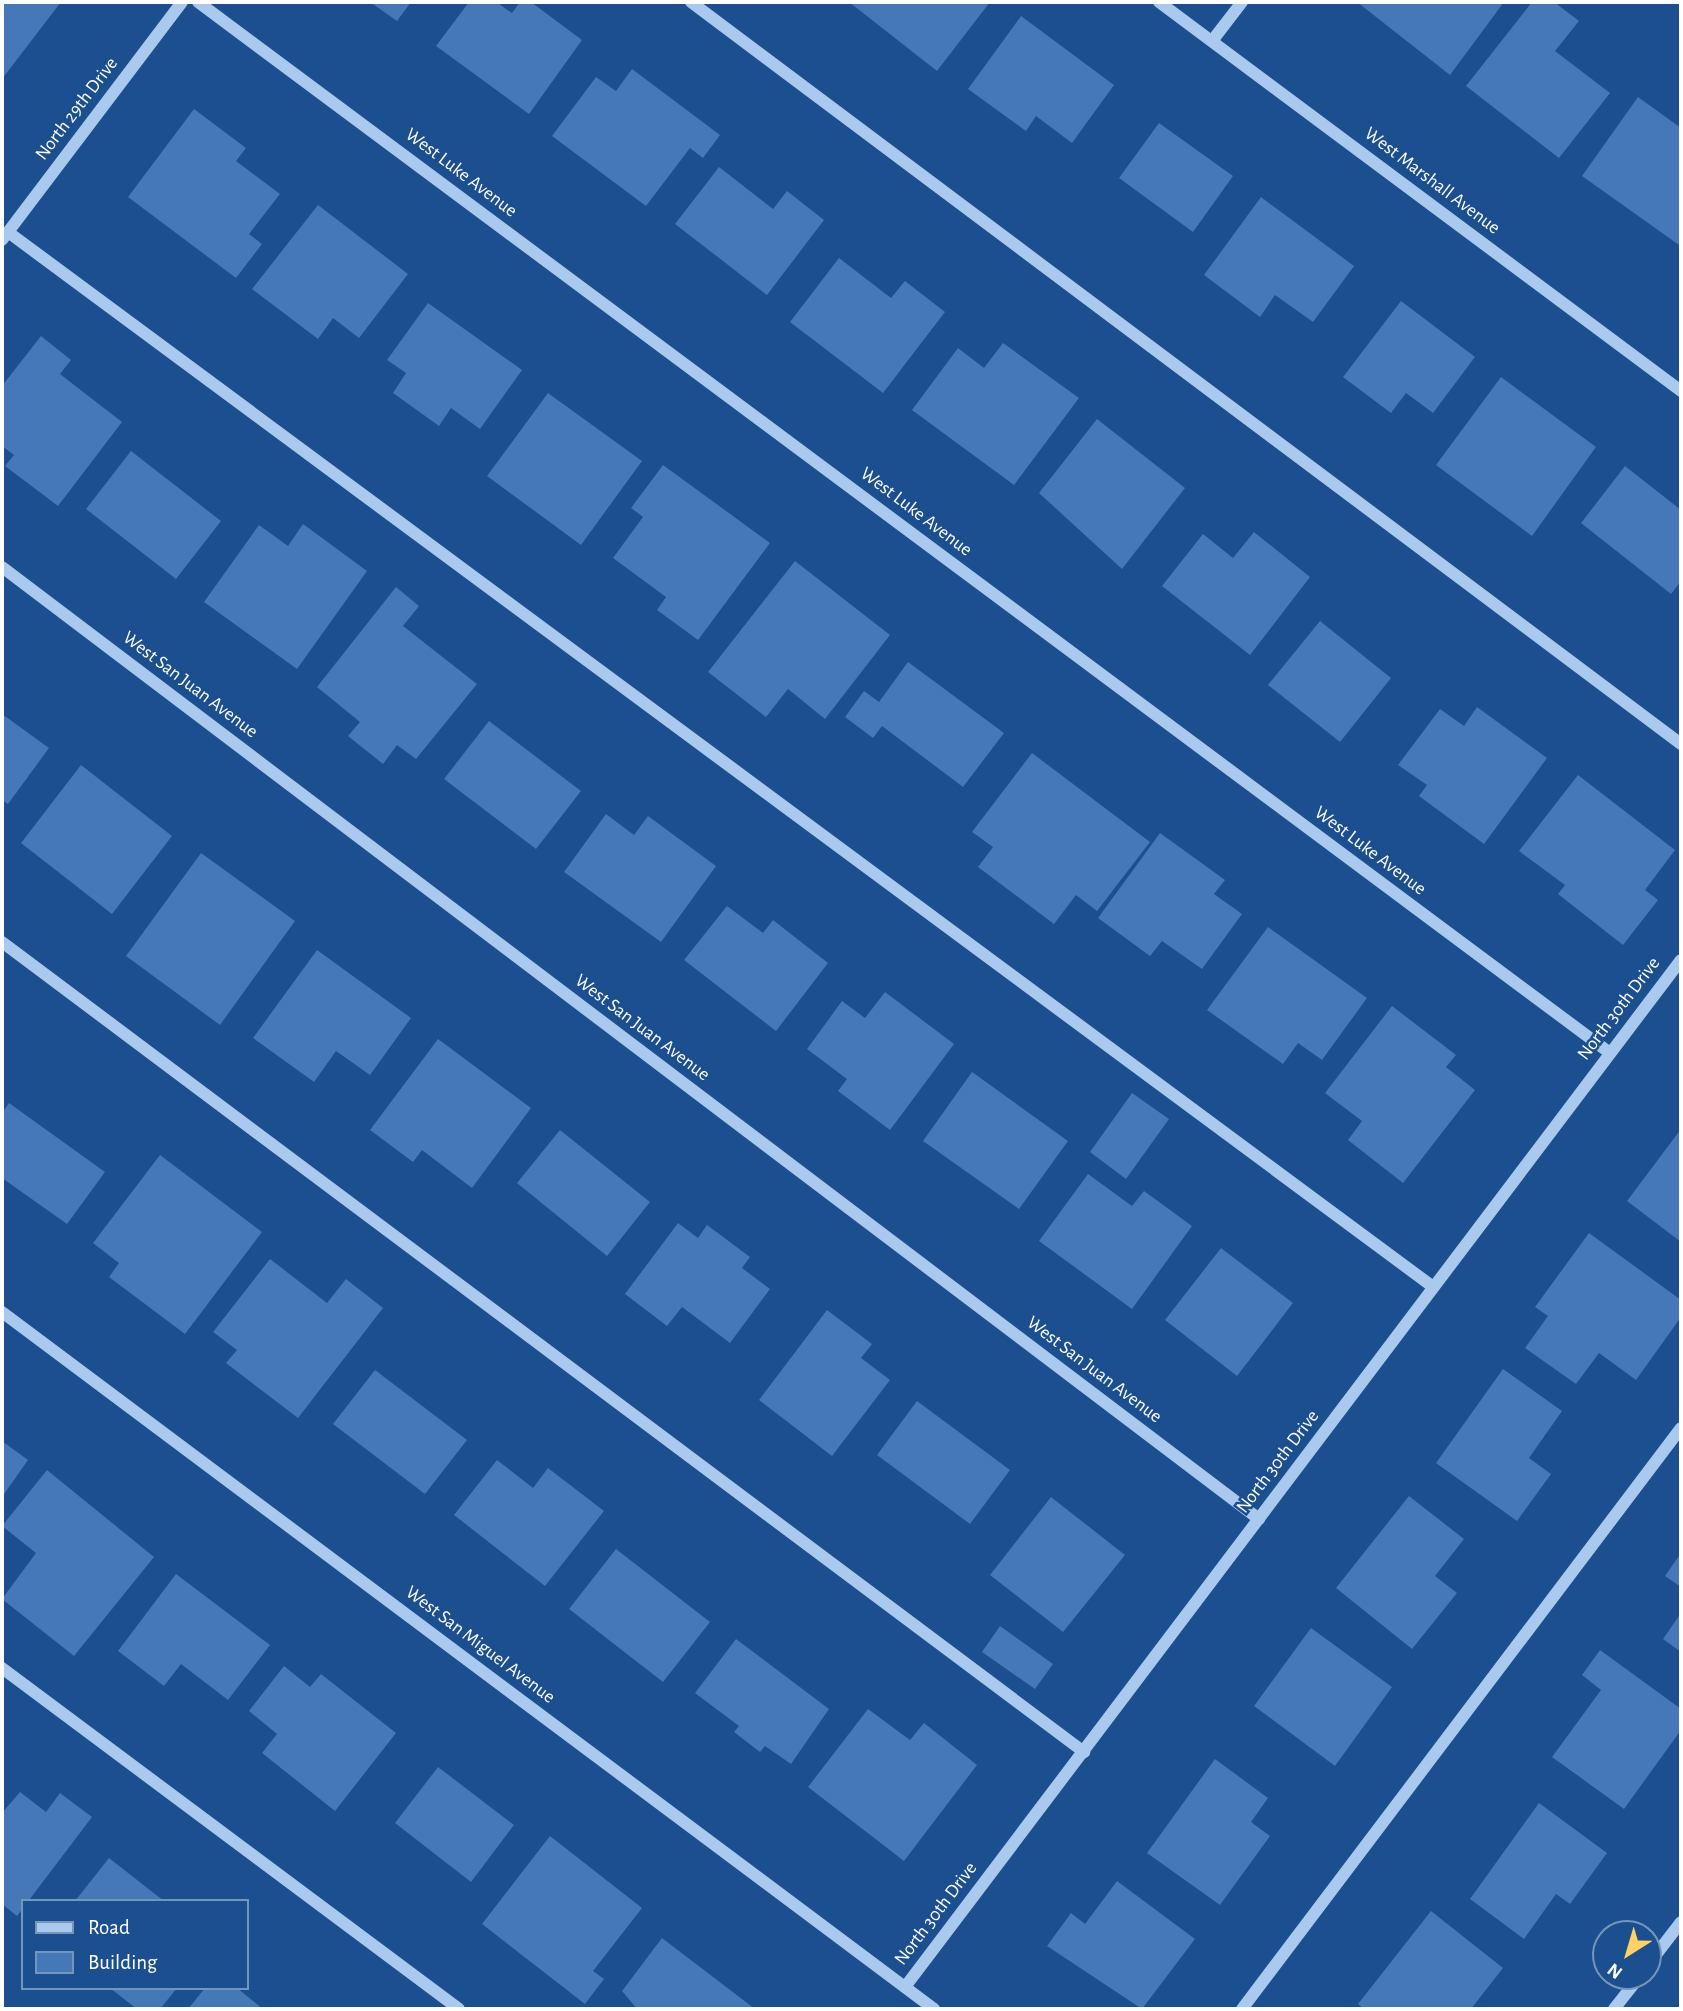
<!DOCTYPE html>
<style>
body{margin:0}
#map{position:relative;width:1683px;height:2011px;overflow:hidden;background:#1b4f8f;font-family:"Alegreya Sans",sans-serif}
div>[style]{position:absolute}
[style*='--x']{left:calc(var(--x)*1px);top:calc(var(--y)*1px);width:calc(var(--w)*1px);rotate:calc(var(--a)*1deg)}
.building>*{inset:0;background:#4478b7}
.minor>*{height:12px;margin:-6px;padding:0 6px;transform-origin:6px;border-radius:6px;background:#a9c9ee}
span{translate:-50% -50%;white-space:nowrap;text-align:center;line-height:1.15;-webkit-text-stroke:5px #1b4f8f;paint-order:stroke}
.street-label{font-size:19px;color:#fff}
.frame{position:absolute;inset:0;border:4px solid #fff;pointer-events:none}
.legend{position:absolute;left:21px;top:1899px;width:228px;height:91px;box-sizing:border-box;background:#1b4f8f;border:2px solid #7695bc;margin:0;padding:9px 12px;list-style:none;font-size:21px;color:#fff}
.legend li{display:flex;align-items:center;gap:14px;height:35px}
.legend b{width:35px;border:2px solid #7695bc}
.north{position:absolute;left:1592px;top:1920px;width:70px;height:70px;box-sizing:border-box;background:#1b4f8f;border:2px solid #7695bc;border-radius:50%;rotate:217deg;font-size:19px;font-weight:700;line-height:28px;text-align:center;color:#fff}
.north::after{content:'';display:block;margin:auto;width:24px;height:32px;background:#ffd166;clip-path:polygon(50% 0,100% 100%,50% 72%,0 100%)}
</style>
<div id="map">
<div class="building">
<i style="clip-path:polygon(2px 2px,61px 2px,2px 79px)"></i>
<i style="clip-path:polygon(370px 2px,411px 2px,397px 21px)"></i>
<i style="clip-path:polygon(469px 2px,496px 2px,512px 13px,520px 2px,531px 2px,582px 40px,529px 114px,436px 46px)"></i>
<i style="clip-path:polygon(849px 2px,990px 2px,937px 71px)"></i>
<i style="clip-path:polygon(1357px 2px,1504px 2px,1450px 75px)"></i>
<i style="clip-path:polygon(1532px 2px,1554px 2px,1579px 21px,1555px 51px,1610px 93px,1559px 158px,1466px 86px)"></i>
<i style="clip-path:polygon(1021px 16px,1114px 85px,1072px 143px,1036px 116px,1026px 131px,968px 89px)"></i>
<i style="clip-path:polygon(632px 69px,720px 135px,703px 158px,690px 148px,646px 206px,552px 136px,596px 77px,616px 91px)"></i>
<i style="clip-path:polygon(1638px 97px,1681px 128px,1679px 245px,1582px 176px)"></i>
<i style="clip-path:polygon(194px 109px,246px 148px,236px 161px,280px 194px,249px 234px,262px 244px,236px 278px,128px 197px)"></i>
<i style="clip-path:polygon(1159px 123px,1233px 176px,1193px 232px,1119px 178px)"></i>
<i style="clip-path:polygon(719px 167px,773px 209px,787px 191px,824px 220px,767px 295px,675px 224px)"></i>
<i style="clip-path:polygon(1261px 197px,1354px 266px,1313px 322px,1275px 295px,1260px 317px,1204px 275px)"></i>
<i style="clip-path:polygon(318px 205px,408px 274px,359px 338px,333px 318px,318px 339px,252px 289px)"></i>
<i style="clip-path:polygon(839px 258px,891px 298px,905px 281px,945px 312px,883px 393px,790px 322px)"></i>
<i style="clip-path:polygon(1401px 301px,1475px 357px,1433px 413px,1406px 393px,1391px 413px,1343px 377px)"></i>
<i style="clip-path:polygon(428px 303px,522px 370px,480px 429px,451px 408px,439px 426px,393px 393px,406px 373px,387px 360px)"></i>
<i style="clip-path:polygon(41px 336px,71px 360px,60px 374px,122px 422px,58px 506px,5px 466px,14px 455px,2px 446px,2px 386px)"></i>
<i style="clip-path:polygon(1003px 343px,1079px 398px,1014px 485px,912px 410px,958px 348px,984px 368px)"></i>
<i style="clip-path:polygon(1501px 377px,1596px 447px,1532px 536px,1436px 465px)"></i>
<i style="clip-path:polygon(548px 393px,642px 461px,581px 545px,487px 476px)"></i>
<i style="clip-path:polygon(1097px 419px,1185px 488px,1122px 569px,1039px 493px)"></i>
<i style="clip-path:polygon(131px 451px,221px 521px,176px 579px,86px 509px)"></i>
<i style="clip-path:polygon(663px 465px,770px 543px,698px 640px,657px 610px,666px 597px,613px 558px,643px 517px,631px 508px)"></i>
<i style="clip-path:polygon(1625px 466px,1681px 510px,1681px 581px,1671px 594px,1581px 523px)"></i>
<i style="clip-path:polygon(303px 524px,367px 571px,297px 669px,204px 602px,259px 525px,288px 546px)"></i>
<i style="clip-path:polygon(1254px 532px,1310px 577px,1250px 655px,1162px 586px,1203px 534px,1233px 558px)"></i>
<i style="clip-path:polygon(795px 561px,890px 635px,825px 719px,788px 689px,766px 717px,708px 672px)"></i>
<i style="clip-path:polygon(396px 587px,419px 606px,403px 626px,477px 684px,416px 759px,397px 745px,383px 764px,348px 736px,360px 722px,317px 687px)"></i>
<i style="clip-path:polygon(1320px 621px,1391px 678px,1340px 742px,1268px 685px)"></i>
<i style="clip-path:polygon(908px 662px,1004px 733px,963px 787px,882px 726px,873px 738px,845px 717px,864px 691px,879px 702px)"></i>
<i style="clip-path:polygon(1477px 707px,1547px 758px,1484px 844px,1419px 796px,1427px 785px,1398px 765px,1440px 709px,1464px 726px)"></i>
<i style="clip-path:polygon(2px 714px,49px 748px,8px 804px,2px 800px)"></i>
<i style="clip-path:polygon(489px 721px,581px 791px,536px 849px,444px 779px)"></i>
<i style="clip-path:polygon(1032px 753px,1150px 842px,1097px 911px,1076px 895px,1054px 924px,978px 867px,993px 847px,972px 832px)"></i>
<i style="clip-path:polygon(81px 765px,172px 836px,112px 914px,21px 843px)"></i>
<i style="clip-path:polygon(1578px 775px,1675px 850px,1645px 890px,1658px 900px,1623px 945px,1558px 894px,1565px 885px,1519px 851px)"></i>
<i style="clip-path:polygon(606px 814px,634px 835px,648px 816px,716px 866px,661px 942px,564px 872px)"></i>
<i style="clip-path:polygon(1160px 833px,1225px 880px,1214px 894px,1242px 914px,1202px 969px,1162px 941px,1150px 956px,1098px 918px)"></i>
<i style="clip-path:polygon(201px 853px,295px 921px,220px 1025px,126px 956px)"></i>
<i style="clip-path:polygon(727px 906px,763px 933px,773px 920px,828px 963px,776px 1031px,684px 960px)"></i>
<i style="clip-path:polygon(1268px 927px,1367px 998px,1322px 1060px,1298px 1043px,1283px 1064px,1207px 1010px)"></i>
<i style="clip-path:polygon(317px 950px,411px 1018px,370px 1075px,336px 1051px,314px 1082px,253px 1038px)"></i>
<i style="clip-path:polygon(885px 992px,954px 1044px,890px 1130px,838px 1091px,847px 1079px,807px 1049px,842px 1001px,865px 1018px)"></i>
<i style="clip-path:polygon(1392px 1006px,1456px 1055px,1446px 1067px,1475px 1090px,1403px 1183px,1348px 1140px,1362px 1121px,1325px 1093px)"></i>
<i style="clip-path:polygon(438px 1039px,531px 1108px,472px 1188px,422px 1150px,413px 1162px,370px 1130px)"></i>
<i style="clip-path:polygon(972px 1072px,1068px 1141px,1019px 1209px,923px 1141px)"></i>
<i style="clip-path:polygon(1132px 1093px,1169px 1119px,1126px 1179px,1090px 1152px)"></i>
<i style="clip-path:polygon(9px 1103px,105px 1172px,67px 1224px,2px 1178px,2px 1113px)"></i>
<i style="clip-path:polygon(1681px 1129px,1681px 1242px,1627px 1201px)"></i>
<i style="clip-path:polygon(560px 1130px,650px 1202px,607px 1256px,517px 1183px)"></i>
<i style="clip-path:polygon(160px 1155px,262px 1232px,185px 1334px,109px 1277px,119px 1263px,93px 1243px)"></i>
<i style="clip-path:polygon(1088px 1174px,1132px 1206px,1144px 1191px,1192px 1226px,1132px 1309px,1039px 1241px)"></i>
<i style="clip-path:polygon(678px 1223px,698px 1238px,707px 1225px,750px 1257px,742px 1268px,770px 1289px,730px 1343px,682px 1307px,667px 1326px,625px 1294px)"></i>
<i style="clip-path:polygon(1589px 1233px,1681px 1300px,1681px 1317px,1636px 1380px,1599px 1353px,1576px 1384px,1525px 1348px,1548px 1316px,1535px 1307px)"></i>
<i style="clip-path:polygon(1221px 1248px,1293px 1303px,1237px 1376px,1165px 1320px)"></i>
<i style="clip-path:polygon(270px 1259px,327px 1303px,346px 1279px,383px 1308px,298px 1418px,226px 1363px,237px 1350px,213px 1332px)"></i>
<i style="clip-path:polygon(827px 1310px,872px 1344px,861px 1358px,890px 1380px,832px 1456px,759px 1400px)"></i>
<i style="clip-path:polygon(1503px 1369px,1562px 1411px,1529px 1458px,1551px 1474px,1517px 1521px,1436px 1463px)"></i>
<i style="clip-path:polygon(375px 1370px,467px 1440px,425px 1494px,333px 1424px)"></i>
<i style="clip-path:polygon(917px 1401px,1010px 1470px,970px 1524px,877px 1455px)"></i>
<i style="clip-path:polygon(2px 1441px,28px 1460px,2px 1497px)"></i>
<i style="clip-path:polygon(497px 1460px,533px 1488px,548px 1468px,604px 1511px,545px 1586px,454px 1515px)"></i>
<i style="clip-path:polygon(47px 1470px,154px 1557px,74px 1656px,2px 1599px,36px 1553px,2px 1526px)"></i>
<i style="clip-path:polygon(1409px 1496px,1464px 1539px,1435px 1576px,1457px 1593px,1412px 1649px,1336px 1588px)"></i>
<i style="clip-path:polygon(1051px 1497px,1125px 1555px,1063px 1632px,990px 1575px)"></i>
<i style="clip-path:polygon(616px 1549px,710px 1622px,663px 1682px,569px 1609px)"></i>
<i style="clip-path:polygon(1681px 1553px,1681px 1587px,1665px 1576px)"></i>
<i style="clip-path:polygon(176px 1574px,270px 1645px,228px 1700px,181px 1664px,164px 1686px,118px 1651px)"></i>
<i style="clip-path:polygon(1681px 1613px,1681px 1652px,1663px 1639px)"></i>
<i style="clip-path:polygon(1000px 1626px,1053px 1664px,1035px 1689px,982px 1652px)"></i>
<i style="clip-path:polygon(1311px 1628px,1392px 1687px,1335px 1766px,1254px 1706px)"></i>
<i style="clip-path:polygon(736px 1639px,829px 1709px,791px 1764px,765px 1746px,760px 1752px,734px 1732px,739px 1726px,695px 1693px)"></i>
<i style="clip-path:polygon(1600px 1650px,1681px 1709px,1681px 1730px,1624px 1809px,1552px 1757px,1601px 1690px,1582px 1675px)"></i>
<i style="clip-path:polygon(284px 1666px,310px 1687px,321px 1674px,396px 1733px,335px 1811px,262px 1753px,277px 1734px,249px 1711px)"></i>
<i style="clip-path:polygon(868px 1709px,910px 1740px,924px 1723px,977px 1765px,904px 1861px,808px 1787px)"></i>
<i style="clip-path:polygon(1215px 1759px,1268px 1798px,1251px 1822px,1270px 1836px,1220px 1905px,1147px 1853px)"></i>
<i style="clip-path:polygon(438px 1767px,514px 1825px,471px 1882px,395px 1823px)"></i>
<i style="clip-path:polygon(20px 1792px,46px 1812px,60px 1793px,92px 1817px,17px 1916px,2px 1904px,2px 1813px)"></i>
<i style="clip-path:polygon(1539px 1803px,1607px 1853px,1570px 1904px,1556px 1894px,1524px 1939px,1470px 1899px)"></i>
<i style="clip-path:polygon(550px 1836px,642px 1908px,593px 1971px,604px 1979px,585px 2004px,482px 1924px)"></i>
<i style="clip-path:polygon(109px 1858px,164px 1901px,75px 1901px)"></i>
<i style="clip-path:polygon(1117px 1881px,1195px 1939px,1142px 2009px,1047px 1946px,1071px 1913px,1085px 1924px)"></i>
<i style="clip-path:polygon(1431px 1911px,1503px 1968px,1471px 2009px,1364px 2009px,1358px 2004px)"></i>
<i style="clip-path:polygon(662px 1938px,755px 2009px,637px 2009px,622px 1991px)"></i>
<i style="clip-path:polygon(110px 1988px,177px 1988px,160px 2009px,137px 2009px)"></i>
<i style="clip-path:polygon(205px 1988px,237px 1988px,263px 2009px,188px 2009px)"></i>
</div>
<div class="minor">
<i style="--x:198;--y:2;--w:1760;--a:36.66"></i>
<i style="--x:691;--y:2;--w:1237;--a:36.85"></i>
<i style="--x:1159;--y:2;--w:651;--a:36.69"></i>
<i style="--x:1212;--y:41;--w:49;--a:-52.4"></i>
<i style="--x:8;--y:232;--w:1773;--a:36.51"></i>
<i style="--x:2;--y:240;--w:298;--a:-52.9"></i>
<i style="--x:2;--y:567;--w:1577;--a:37.14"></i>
<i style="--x:2;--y:942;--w:1352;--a:36.82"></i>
<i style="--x:2;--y:1312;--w:1164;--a:36.79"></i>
<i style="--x:2;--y:1668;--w:570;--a:36.73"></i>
<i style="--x:1648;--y:1965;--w:54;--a:-52.5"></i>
<i style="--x:905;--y:1987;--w:1287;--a:-52.93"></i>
<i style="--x:1242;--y:2009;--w:728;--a:-52.93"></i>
<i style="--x:1614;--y:2009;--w:42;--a:-51.8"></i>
</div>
<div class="street-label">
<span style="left:77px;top:109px;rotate:-53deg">North 29th Drive</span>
<span style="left:461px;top:173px;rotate:37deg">West Luke Avenue</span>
<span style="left:1432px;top:181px;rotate:37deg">West Marshall Avenue</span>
<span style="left:916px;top:512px;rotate:37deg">West Luke Avenue</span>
<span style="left:190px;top:685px;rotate:37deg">West San Juan Avenue</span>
<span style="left:1370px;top:851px;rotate:37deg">West Luke Avenue</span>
<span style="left:1619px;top:1009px;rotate:-53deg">North 30th Drive</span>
<span style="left:642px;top:1028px;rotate:37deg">West San Juan Avenue</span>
<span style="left:1094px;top:1370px;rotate:37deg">West San Juan Avenue</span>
<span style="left:1278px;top:1462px;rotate:-53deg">North 30th Drive</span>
<span style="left:480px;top:1645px;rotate:37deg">West San Miguel Avenue</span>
<span style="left:936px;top:1914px;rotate:-53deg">North 30th Drive</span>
</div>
<div class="frame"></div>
<ul class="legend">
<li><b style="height:9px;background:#a9c9ee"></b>Road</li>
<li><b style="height:19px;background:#4478b7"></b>Building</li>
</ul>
<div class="north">N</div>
</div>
